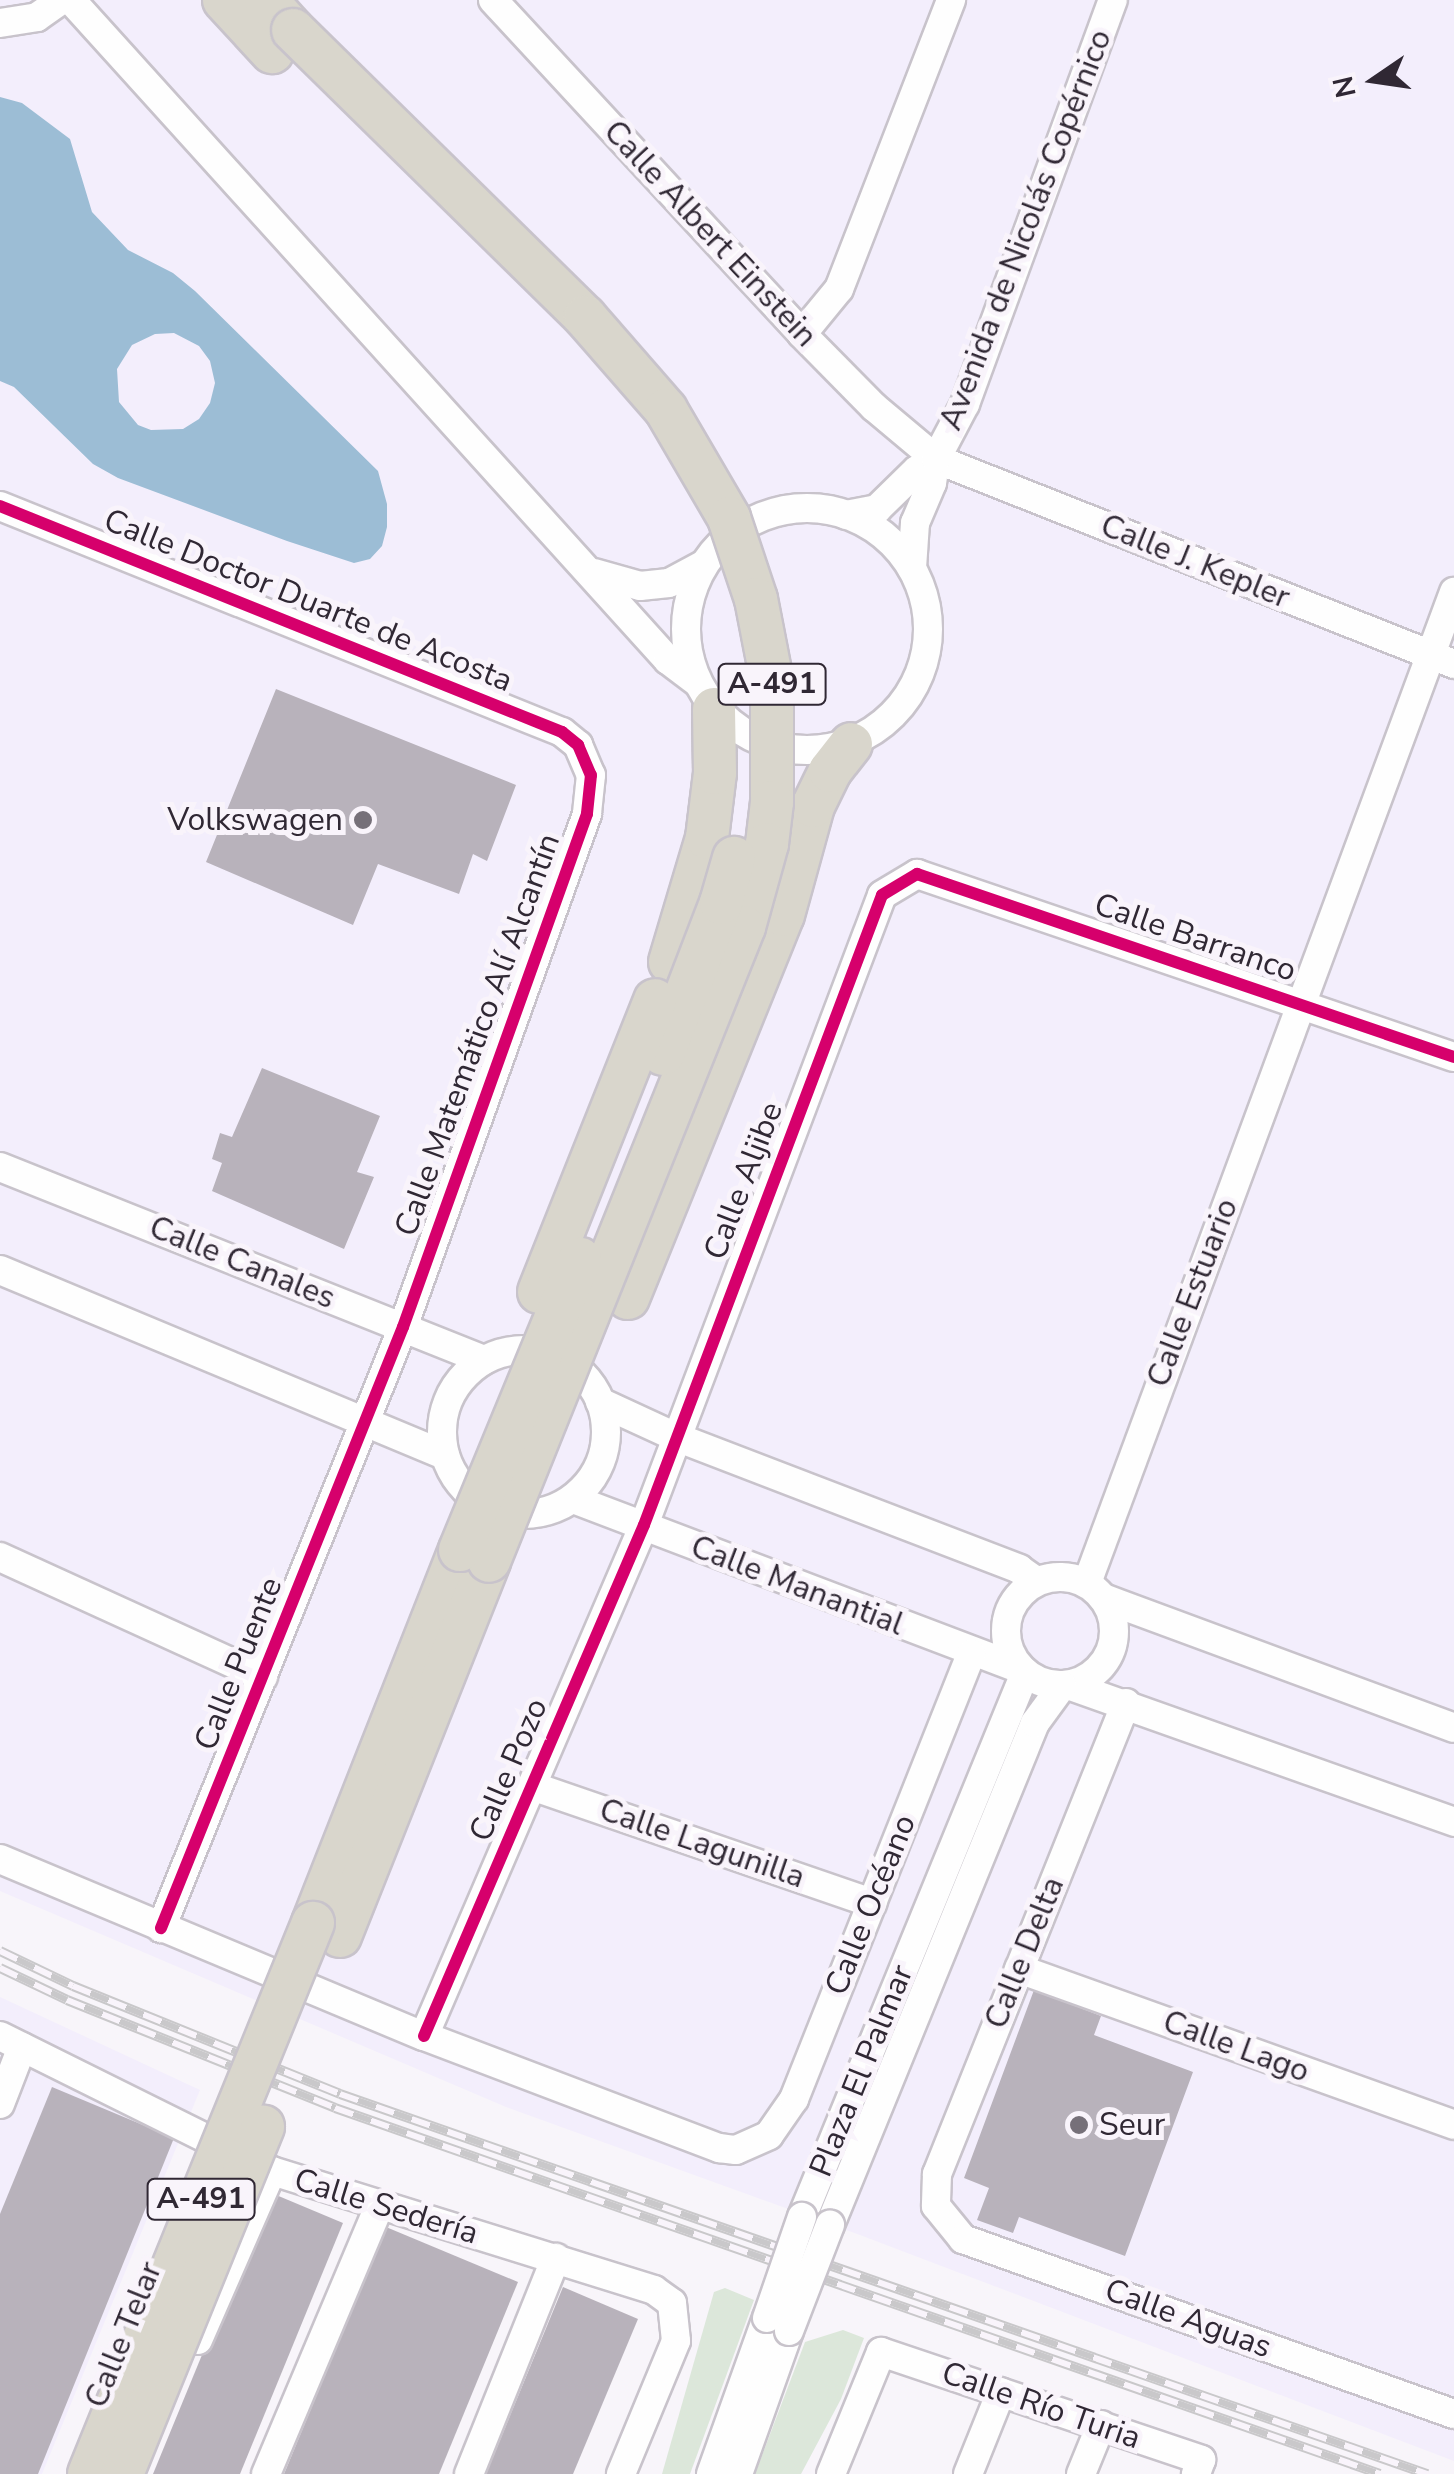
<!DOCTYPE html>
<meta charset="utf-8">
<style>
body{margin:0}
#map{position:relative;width:1454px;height:2474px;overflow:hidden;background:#f8f5fa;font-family:"Nunito Sans",sans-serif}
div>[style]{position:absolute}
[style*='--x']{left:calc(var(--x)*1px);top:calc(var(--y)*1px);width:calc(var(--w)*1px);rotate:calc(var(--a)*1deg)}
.industrial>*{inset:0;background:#f3eefc}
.green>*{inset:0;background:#dce7da}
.water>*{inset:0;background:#9cbdd5}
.building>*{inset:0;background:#b8b2bb}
.roads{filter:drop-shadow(2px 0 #c8c3cb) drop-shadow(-2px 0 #c8c3cb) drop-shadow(0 2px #c8c3cb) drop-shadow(0 -2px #c8c3cb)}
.minor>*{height:28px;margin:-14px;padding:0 14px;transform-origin:14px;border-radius:14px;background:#fefefe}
.minor>.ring{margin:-14px;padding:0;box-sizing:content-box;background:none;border:28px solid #fefefe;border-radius:50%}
.highway>*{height:42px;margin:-21px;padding:0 21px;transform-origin:21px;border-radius:21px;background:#d9d6cc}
.rail>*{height:10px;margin-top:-5px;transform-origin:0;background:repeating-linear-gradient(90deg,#f9f4fb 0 19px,#c9c8ca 0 38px);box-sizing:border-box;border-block:2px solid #c9c8ca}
.bridges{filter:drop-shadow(2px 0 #c8c3cb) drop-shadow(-2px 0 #c8c3cb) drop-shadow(0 2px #c8c3cb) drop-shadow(0 -2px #c8c3cb)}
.minor-bridge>*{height:28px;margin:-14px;padding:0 14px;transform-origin:14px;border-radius:14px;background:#fefefe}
.highway-bridge>*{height:42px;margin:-21px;padding:0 21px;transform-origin:21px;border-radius:21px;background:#d9d6cc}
.cycleway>*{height:12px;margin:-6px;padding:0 6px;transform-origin:6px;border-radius:6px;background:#d6006c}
.dots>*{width:28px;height:28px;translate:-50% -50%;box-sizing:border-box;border:5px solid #f9f4fb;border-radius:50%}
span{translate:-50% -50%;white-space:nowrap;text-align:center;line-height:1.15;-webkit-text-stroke:10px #f9f4fb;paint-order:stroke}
.shield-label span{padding:2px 8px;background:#f9f4fb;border:2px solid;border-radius:8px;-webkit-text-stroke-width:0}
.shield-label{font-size:30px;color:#302834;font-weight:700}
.street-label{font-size:32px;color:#302834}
.poi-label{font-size:32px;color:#302834}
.right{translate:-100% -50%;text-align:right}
.left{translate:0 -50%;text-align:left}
.north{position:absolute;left:1324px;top:30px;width:100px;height:100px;-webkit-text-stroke:8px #f9f4fb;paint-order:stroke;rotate:257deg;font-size:28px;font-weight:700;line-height:40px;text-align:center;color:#302834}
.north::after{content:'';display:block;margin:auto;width:35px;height:45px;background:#302834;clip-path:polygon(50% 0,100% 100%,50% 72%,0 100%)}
</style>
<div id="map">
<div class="industrial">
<i style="clip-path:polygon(0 0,1454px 0,1454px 2461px,860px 2235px,506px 2107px,0 1891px)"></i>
<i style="clip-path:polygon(0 1997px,200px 2090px,42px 2474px,0 2474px)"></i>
</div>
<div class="green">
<i style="clip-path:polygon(725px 2288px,754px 2300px,690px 2474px,662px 2474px,714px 2292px)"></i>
<i style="clip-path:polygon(843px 2330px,864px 2338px,841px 2399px,801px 2474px,755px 2474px,805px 2342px)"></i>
</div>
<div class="water">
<i style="clip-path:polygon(evenodd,0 97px,22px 103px,70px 139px,92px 212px,128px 250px,173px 273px,195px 291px,378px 471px,387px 504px,387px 527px,382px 546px,370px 559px,354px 563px,287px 541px,118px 478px,93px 464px,14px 387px,0 381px,0 97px,174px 333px,199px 346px,210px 361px,215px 383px,210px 403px,199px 419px,183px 429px,151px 430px,138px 425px,119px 402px,117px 369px,132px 345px,155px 334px,174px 333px)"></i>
</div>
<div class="building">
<i style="clip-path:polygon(276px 689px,516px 785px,487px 861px,473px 854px,459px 894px,378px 864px,353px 925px,206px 862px)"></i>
<i style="clip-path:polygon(262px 1068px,380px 1116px,357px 1172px,374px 1177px,344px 1249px,212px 1191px,222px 1163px,212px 1159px,220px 1133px,232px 1137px)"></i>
<i style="clip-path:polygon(1034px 1990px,1101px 2016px,1094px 2035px,1193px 2072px,1125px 2256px,1019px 2217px,1013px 2233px,977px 2220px,989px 2188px,964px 2178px)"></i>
<i style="clip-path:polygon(52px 2087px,174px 2138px,38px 2474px,0 2474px,0 2214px)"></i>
<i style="clip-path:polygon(269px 2192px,343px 2223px,240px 2474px,153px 2474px)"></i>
<i style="clip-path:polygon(386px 2227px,518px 2282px,439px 2474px,284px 2474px)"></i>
<i style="clip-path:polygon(563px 2287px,638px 2319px,573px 2474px,486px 2474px)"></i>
</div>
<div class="roads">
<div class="minor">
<i style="--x:71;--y:0;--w:890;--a:47.87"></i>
<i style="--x:668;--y:660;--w:35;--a:37"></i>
<i style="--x:493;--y:0;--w:455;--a:47.2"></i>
<i style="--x:802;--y:334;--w:103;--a:45.4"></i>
<i style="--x:874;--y:407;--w:81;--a:40"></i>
<i style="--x:936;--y:459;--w:557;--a:21.59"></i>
<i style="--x:0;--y:23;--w:37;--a:-9"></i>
<i style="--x:37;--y:17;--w:29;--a:-35"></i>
<i style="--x:802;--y:334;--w:58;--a:-50.6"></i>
<i style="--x:839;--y:289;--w:310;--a:-68.8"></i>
<i style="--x:0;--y:506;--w:606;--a:21.91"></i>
<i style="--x:562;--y:732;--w:21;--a:39"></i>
<i style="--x:578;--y:745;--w:33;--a:67"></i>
<i style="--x:591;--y:775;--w:39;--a:96"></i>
<i style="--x:587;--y:814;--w:545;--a:109.73"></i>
<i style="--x:403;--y:1327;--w:648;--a:111.93"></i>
<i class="ring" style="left:686px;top:508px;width:214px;height:214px"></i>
<i style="--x:846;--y:515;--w:32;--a:-11"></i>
<i style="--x:877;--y:509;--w:56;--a:-44.3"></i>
<i style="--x:917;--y:470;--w:22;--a:-30"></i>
<i style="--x:912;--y:568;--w:45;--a:-86.2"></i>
<i style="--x:915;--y:523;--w:43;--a:-67"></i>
<i style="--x:932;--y:483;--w:24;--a:-81"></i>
<i style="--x:936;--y:459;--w:62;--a:-62.2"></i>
<i style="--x:965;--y:404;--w:430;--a:-69.9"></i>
<i style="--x:594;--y:573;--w:48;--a:15.8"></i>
<i style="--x:640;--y:586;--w:29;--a:-6"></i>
<i style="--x:669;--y:583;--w:38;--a:-28"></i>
<i style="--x:0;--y:1167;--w:521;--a:21.74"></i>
<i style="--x:0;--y:1270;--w:482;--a:22.6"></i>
<i class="ring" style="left:442px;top:1350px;width:136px;height:136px"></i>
<i style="--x:600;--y:1402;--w:84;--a:24.7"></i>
<i style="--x:676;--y:1437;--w:368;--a:21"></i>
<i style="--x:1019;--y:1569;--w:21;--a:35"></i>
<i style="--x:573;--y:1499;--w:480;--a:20.8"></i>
<i style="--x:0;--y:1557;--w:289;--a:24.5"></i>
<i class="ring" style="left:1006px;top:1577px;width:80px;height:80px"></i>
<i style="--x:1087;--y:1583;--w:1057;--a:-69.68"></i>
<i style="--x:1103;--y:1598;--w:374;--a:20.3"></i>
<i style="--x:1068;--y:1685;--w:410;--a:19.5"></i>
<i style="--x:1126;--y:1703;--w:508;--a:111.86"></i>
<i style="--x:937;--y:2174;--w:32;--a:92"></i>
<i style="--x:936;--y:2206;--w:43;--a:50.7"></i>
<i style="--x:963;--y:2239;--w:521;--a:19.62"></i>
<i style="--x:532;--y:1786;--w:360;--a:19"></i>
<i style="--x:0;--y:1859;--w:459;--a:22.7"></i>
<i style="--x:424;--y:2036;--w:316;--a:20.8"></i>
<i style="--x:719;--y:2148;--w:17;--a:7"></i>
<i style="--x:736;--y:2150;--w:36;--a:-24"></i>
<i style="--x:769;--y:2135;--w:44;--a:-55.2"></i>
<i style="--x:794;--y:2099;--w:479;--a:-68.3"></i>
<i style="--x:1019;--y:1969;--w:462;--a:19.7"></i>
<i style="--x:0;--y:2036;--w:304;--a:26.4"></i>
<i style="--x:272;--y:2171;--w:400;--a:17.3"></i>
<i style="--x:654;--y:2290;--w:22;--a:36"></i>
<i style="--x:672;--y:2303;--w:38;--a:84"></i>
<i style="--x:676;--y:2341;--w:144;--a:112.5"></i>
<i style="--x:424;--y:2036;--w:556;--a:-66.71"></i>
<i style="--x:644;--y:1525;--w:673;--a:-69.3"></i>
<i style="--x:882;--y:895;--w:41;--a:-31"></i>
<i style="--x:917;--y:874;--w:567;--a:18.82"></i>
<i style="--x:0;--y:2104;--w:61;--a:-68.9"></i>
<i style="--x:802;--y:2217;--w:588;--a:-67.71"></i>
<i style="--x:830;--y:2225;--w:542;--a:-67.79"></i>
<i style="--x:1035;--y:1723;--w:46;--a:-53.9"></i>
<i style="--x:198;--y:2340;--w:184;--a:-66.4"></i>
<i style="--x:266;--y:2474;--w:290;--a:-67.1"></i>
<i style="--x:469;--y:2474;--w:233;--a:-68.1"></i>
<i style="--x:711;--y:2474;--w:166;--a:-70.3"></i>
<i style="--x:738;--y:2474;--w:152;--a:-70.4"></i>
<i style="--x:831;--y:2474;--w:132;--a:-67.7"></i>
<i style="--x:881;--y:2352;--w:338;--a:18.6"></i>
<i style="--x:1201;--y:2460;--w:15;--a:110"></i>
<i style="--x:968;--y:2474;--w:88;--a:-68.1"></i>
<i style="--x:1081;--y:2474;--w:53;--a:-67.8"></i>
</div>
<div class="highway">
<i style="--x:224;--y:0;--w:71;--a:47.3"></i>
<i style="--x:266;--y:0;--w:40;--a:48"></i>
<i style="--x:670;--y:962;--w:129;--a:-73.4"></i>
<i style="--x:707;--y:838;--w:65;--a:-83"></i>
<i style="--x:715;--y:773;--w:64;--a:-90.9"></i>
<i style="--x:628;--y:1298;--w:413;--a:-68"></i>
<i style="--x:783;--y:915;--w:113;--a:-74.6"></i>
<i style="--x:813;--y:806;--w:39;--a:-64"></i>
<i style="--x:830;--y:771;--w:34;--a:-52"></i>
<i style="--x:313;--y:1923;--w:401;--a:-68.5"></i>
<i style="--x:340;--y:1936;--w:404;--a:-68.3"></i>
</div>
</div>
<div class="rail">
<i style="--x:0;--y:1951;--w:81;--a:25.6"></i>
<i style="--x:73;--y:1986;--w:288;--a:22"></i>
<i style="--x:340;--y:2094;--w:1152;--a:19.27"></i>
<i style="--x:0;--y:1968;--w:74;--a:25.5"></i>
<i style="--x:67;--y:2000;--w:289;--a:21.9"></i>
<i style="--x:335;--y:2108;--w:1107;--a:19.3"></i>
</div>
<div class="bridges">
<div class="minor-bridge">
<i style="--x:767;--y:2318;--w:107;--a:-70.9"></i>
<i style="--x:789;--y:2331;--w:114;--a:-68.9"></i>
</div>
<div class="highway-bridge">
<i style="--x:293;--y:30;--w:409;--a:44.5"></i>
<i style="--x:585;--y:317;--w:123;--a:48.9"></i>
<i style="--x:666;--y:410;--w:125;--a:59.7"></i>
<i style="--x:729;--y:518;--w:85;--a:71.6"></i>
<i style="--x:756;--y:599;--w:84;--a:79"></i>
<i style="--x:772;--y:681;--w:121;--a:90"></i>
<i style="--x:772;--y:802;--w:42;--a:96.8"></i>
<i style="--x:767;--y:844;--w:86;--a:105.5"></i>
<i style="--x:744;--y:927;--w:683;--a:111.91"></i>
<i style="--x:663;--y:1054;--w:162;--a:-69"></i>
<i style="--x:721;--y:903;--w:47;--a:-73.9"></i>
<i style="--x:539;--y:1292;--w:314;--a:-68.3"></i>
<i style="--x:460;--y:1550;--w:315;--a:-67.6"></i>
<i style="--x:89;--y:2474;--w:595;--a:-67.88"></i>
<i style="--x:122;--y:2474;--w:375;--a:-67.9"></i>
</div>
</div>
<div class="cycleway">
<i style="--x:0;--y:506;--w:606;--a:21.91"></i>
<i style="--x:562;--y:732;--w:21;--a:39"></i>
<i style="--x:578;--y:745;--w:33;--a:67"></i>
<i style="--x:591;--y:775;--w:39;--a:96"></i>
<i style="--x:587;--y:814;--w:545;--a:109.73"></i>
<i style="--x:403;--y:1327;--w:648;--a:111.93"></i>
<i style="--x:424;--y:2036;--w:556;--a:-66.71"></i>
<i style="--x:644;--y:1525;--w:673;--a:-69.3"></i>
<i style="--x:882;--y:895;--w:41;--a:-31"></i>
<i style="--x:917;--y:874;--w:567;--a:18.82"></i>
</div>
<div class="dots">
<i style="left:363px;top:820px;background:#767079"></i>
<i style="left:1079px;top:2125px;background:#767079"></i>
</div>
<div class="shield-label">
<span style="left:772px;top:684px">A-491</span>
<span style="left:201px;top:2199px">A-491</span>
</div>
<div class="street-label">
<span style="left:1026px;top:230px;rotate:-69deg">Avenida de Nicolás Copérnico</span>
<span style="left:710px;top:234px;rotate:47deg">Calle Albert Einstein</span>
<span style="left:1195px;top:562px;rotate:22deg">Calle J. Kepler</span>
<span style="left:308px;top:601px;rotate:22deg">Calle Doctor Duarte de Acosta</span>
<span style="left:1195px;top:938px;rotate:19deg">Calle Barranco</span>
<span style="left:478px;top:1035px;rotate:-70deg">Calle Matemático Alí Alcantín</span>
<span style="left:744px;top:1181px;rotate:-69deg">Calle Aljibe</span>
<span style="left:242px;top:1263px;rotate:22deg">Calle Canales</span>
<span style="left:1193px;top:1293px;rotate:-69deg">Calle Estuario</span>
<span style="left:797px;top:1586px;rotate:21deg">Calle Manantial</span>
<span style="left:239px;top:1664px;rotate:-68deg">Calle Puente</span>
<span style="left:509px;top:1770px;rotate:-67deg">Calle Pozo</span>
<span style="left:702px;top:1844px;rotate:19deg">Calle Lagunilla</span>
<span style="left:871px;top:1905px;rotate:-68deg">Calle Océano</span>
<span style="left:1025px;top:1953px;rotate:-68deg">Calle Delta</span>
<span style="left:1236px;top:2047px;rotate:20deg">Calle Lago</span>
<span style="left:862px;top:2071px;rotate:-68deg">Plaza El Palmar</span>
<span style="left:386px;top:2207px;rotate:17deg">Calle Sedería</span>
<span style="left:1188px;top:2319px;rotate:20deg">Calle Aguas</span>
<span style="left:124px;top:2335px;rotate:-68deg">Calle Telar</span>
<span style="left:1041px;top:2406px;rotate:19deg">Calle Río Turia</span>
</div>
<div class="poi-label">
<span class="right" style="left:343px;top:820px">Volkswagen</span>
<span class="left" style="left:1099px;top:2125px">Seur</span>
</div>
<div class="north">N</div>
</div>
